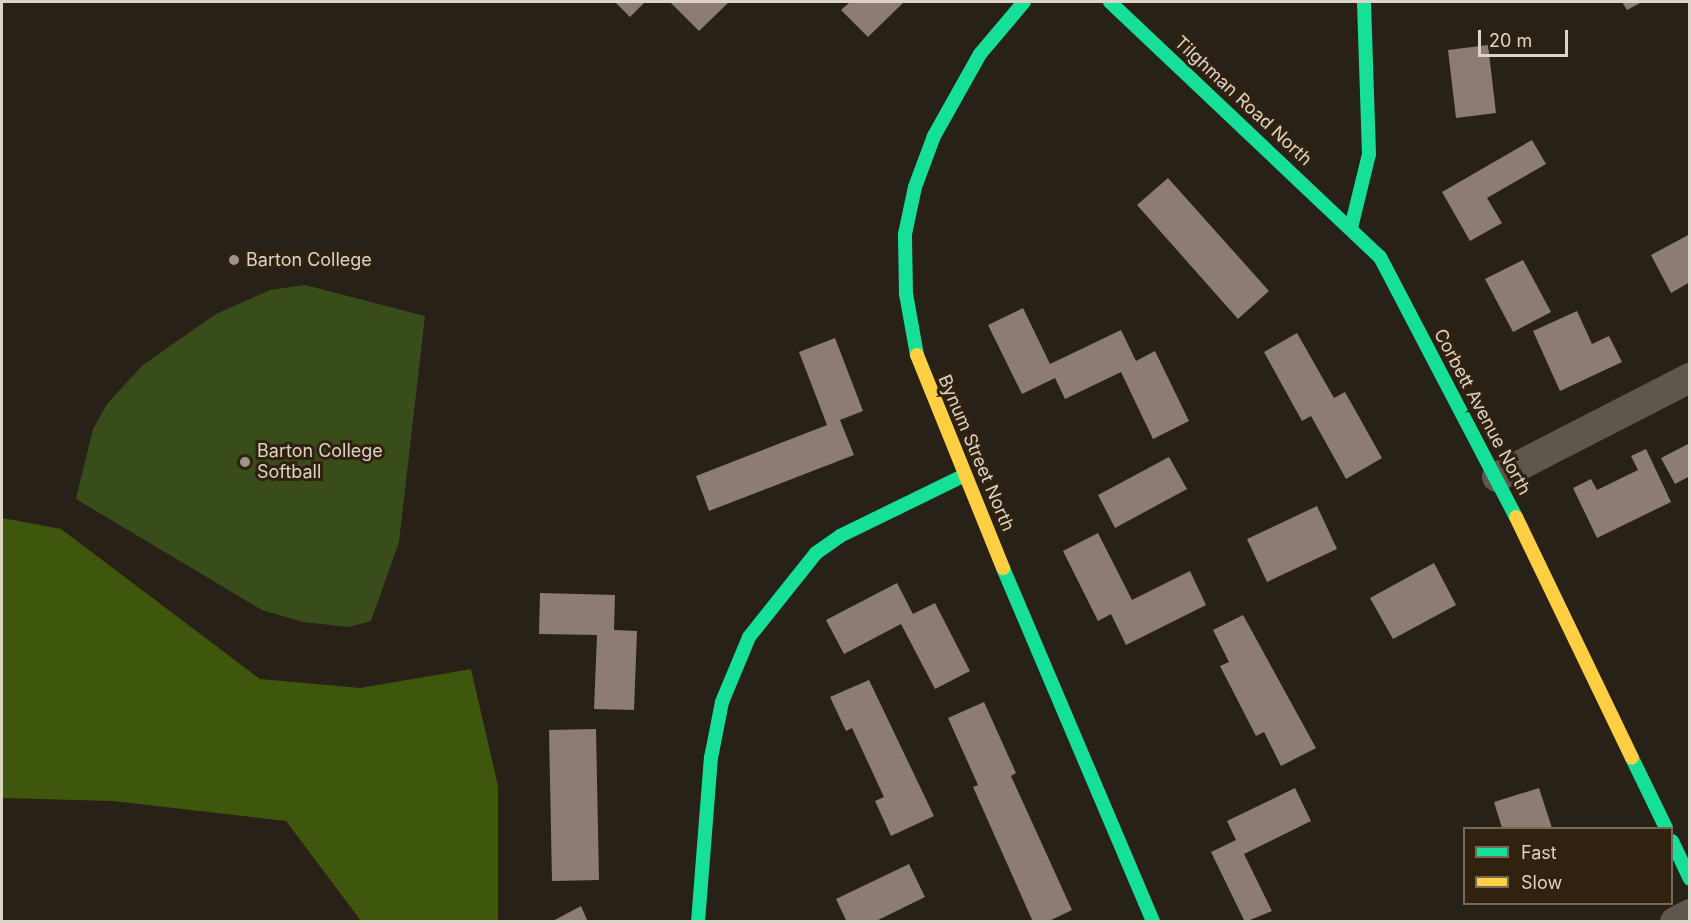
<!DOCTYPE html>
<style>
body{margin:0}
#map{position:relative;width:1691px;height:923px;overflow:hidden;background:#282117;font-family:Inter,sans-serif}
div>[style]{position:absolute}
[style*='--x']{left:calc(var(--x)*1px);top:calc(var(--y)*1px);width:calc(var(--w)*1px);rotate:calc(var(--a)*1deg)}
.green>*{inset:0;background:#394d1a}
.forest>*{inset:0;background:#3e570c}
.building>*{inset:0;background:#8d7c73}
.street>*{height:30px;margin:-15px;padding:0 15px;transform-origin:15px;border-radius:15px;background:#5f574e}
.fast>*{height:14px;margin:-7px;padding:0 7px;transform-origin:7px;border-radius:7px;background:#16e098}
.slow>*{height:14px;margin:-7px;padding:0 7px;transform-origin:7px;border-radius:7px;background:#ffcf43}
.dots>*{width:16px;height:16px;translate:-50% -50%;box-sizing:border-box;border:3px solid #30220f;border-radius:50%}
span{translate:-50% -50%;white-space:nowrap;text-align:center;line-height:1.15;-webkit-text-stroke:6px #30220f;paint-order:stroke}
.street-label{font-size:18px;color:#ddd4c8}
.poi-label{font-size:18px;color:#ddd4c8}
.left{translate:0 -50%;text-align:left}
.frame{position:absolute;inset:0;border:3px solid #ddd4c8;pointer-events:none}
.legend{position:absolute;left:1463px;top:827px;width:210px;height:78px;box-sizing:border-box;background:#30220f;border:2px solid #756959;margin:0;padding:8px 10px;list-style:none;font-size:18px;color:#ddd4c8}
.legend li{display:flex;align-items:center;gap:12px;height:30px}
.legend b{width:30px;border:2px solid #756959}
.scale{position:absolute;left:1478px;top:30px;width:90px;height:27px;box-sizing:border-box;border:3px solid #ddd4c8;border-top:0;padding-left:8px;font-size:18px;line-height:21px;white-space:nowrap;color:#ddd4c8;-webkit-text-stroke:4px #30220f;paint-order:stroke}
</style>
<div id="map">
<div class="green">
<i style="clip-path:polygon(305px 285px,425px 316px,399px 542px,371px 621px,349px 627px,303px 622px,262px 610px,76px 499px,93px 429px,107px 404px,143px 365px,216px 314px,270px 290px)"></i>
</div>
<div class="forest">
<i style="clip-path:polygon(2px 518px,61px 529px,260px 679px,360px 688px,471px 669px,498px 786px,498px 921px,361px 921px,286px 821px,113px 801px,2px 798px)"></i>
</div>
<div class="building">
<i style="clip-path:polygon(615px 2px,645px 2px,630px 17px)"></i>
<i style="clip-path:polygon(670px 2px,729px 2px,699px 31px)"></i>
<i style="clip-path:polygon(850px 2px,904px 2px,868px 37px,841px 10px)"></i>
<i style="clip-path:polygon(1622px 2px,1642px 2px,1627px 10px)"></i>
<i style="clip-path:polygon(1488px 45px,1496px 113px,1456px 118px,1448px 50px)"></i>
<i style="clip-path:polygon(1532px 140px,1546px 164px,1487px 198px,1502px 223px,1470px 241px,1442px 192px)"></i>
<i style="clip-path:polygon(1168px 178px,1269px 291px,1238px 319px,1137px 205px)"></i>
<i style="clip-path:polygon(1690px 234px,1690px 282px,1671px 293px,1651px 255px)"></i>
<i style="clip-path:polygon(1523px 260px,1551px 312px,1513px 332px,1485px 279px)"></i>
<i style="clip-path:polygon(1023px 308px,1050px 364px,1121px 330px,1136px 361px,1155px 351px,1189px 421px,1153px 439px,1121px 372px,1065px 399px,1055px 378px,1022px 394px,988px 325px)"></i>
<i style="clip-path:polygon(1577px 311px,1592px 344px,1609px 336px,1622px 362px,1560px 391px,1533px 331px)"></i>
<i style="clip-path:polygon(1297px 333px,1334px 398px,1345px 392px,1382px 458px,1346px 479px,1311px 416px,1302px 421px,1264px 352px)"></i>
<i style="clip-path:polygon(835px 338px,863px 411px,840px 420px,854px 455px,709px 511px,696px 476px,827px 425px,799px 352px)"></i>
<i style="clip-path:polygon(1690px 443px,1690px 476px,1675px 484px,1661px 458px)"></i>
<i style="clip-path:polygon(1646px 449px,1671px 502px,1597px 538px,1573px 488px,1591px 479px,1597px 490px,1638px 470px,1631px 456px)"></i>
<i style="clip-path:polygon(1169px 457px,1187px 489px,1115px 528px,1098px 495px)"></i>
<i style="clip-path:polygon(1317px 506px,1337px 549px,1267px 582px,1247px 539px)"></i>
<i style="clip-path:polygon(1098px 533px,1132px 600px,1190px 571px,1206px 605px,1126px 645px,1111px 614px,1098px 621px,1063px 551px)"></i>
<i style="clip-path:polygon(1434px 563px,1456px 605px,1393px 639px,1370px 598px)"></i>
<i style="clip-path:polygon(897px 583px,913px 614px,935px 603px,970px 671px,935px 689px,901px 624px,844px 654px,826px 620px)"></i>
<i style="clip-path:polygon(540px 593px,615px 595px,614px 630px,637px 631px,634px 710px,594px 709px,597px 635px,539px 634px)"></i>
<i style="clip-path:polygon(1243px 615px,1316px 748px,1281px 766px,1264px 732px,1256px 736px,1220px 666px,1229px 662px,1213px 630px)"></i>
<i style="clip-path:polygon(869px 680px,934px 816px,891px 836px,875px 801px,884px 797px,852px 728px,846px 731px,830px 697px)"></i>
<i style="clip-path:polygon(984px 702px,1016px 773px,1011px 776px,1072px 910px,1047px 922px,1033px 922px,973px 787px,978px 785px,948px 718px)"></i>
<i style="clip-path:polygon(596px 729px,599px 880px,552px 881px,549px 730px)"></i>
<i style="clip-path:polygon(1295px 788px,1311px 821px,1244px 854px,1272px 911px,1245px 922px,1211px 852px,1236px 840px,1227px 821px)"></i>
<i style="clip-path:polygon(1539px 788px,1552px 828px,1502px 828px,1494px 802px)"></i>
<i style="clip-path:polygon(909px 864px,925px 897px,874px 922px,847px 922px,836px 899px)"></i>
<i style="clip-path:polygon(581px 906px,588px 922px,551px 922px)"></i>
</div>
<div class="street">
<i style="--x:1497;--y:477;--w:217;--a:-27.2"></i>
<i style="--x:1675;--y:922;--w:17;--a:-28"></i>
</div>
<div class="fast">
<i style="--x:1110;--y:2;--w:371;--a:43.4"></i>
<i style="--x:1380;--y:257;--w:293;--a:62.4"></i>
<i style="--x:1351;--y:228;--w:76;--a:-76.3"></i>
<i style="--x:1369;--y:154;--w:152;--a:-91.9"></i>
<i style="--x:917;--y:355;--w:62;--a:-100.2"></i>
<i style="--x:906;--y:294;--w:60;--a:-91"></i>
<i style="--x:905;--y:234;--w:48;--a:-78"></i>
<i style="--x:915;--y:187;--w:54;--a:-69.6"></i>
<i style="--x:934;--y:136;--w:94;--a:-60.7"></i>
<i style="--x:980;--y:54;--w:68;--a:-49.8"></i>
<i style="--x:1003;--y:568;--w:384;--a:67"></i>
<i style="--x:1632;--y:758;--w:78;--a:64.1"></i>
<i style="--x:1672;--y:841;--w:42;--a:64.7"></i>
<i style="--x:698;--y:922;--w:165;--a:-85.5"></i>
<i style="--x:711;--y:758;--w:57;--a:-78.9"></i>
<i style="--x:722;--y:702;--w:70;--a:-67.4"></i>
<i style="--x:749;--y:637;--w:107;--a:-51.4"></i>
<i style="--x:816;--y:553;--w:29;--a:-35"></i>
<i style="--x:840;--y:536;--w:139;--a:-26"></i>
</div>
<div class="slow">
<i style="--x:917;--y:355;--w:230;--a:68"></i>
<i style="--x:1516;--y:517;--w:267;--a:64.3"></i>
</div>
<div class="dots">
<i style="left:234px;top:260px;background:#9e958a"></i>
<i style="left:245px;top:462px;background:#9e958a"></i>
</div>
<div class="street-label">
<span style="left:1243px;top:101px;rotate:43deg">Tilghman Road North</span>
<span style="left:1482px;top:412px;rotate:62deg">Corbett Avenue North</span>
<span style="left:976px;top:453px;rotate:67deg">Bynum Street North</span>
</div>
<div class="poi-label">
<span class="left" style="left:246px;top:260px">Barton College</span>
<span class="left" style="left:257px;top:462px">Barton College<br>Softball</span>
</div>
<div class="frame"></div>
<ul class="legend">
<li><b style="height:8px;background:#16e098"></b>Fast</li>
<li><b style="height:8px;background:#ffcf43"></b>Slow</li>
</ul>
<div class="scale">20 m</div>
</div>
